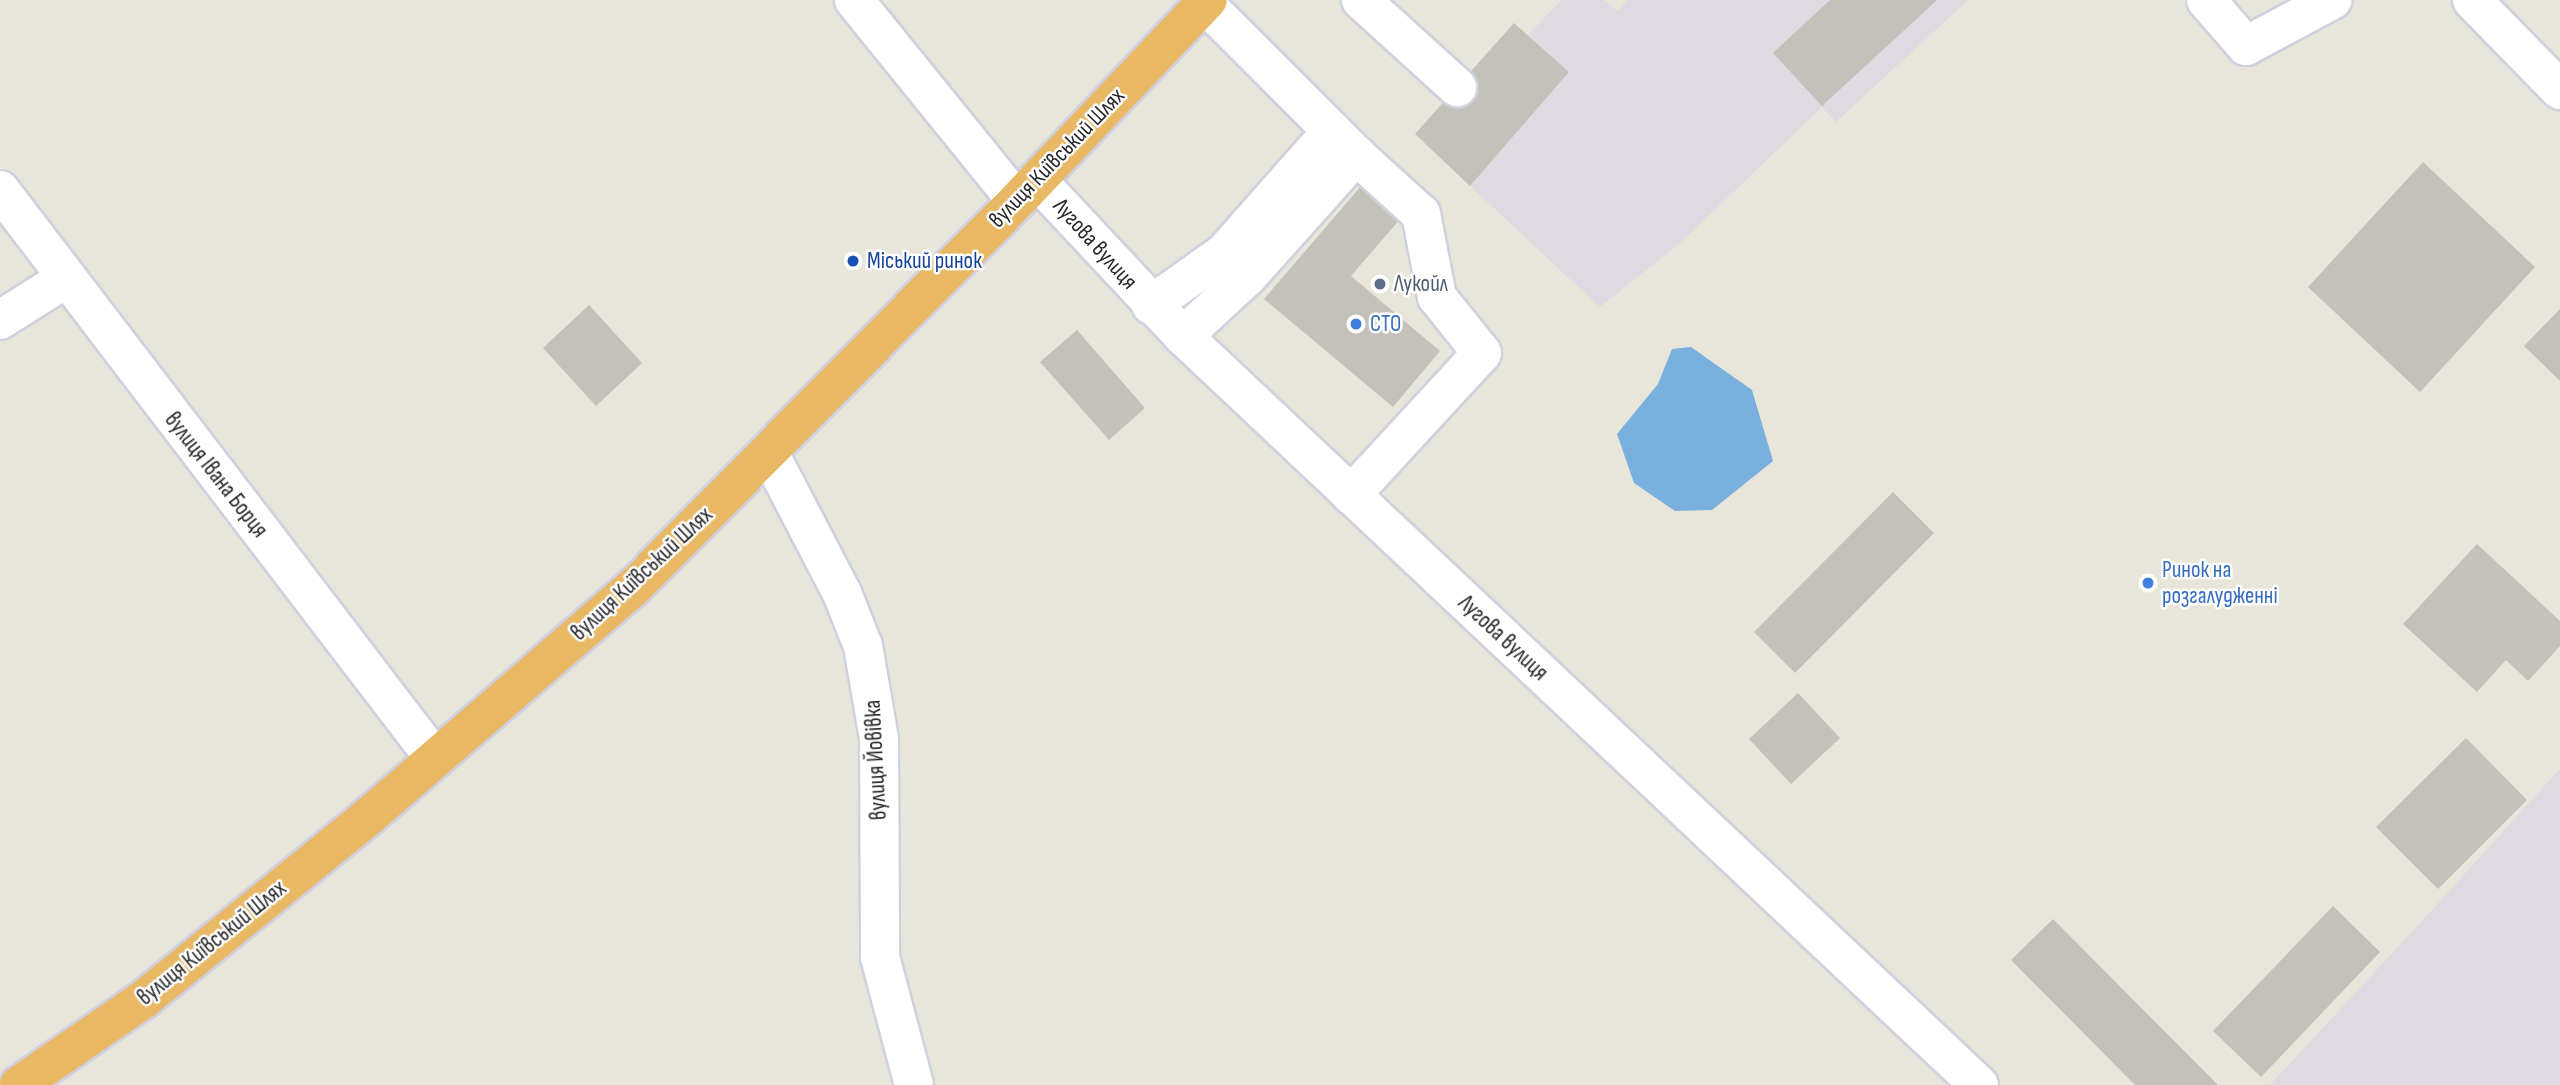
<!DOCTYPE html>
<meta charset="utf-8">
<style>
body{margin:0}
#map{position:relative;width:2560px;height:1085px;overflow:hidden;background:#e8e5da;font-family:"Sofia Sans Condensed",sans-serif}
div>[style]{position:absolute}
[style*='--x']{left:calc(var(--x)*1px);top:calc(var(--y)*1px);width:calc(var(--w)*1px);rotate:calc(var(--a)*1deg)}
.industrial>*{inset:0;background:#dddae1}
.water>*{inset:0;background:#79b0de}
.building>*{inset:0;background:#c3c1ba}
.roads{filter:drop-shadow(2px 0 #d0d0de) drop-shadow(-2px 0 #d0d0de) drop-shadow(0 2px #d0d0de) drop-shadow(0 -2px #d0d0de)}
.minor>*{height:38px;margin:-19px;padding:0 19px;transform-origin:19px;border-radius:19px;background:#fff}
.highway>*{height:38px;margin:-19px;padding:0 19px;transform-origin:19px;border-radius:19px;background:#e9b864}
.dots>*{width:19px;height:19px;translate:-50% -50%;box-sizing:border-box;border:4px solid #fff;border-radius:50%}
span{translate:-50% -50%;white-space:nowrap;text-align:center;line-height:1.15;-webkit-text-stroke:5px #fff;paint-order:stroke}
.street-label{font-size:23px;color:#272727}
.transit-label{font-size:23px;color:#164399}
.left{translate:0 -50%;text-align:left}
.service-label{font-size:23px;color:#4e5e75}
.shop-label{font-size:23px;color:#366cbe}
</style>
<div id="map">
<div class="industrial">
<i style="clip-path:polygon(1562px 0,1604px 0,1617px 11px,1628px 0,1968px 0,1836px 122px,1822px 107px,1679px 244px,1600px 307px,1470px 186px,1569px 72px,1528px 35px)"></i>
<i style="clip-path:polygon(2560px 769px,2560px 1085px,2270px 1085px,2422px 921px)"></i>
</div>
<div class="water">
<i style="clip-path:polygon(1691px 347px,1752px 390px,1773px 461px,1712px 510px,1675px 511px,1634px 483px,1617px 434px,1658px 384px,1672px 349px)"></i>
</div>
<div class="building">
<i style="clip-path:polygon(1830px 0,1937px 0,1822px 106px,1773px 53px)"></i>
<i style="clip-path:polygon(1514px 23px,1569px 72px,1470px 186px,1415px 134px)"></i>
<i style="clip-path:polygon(2423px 162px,2535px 267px,2420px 392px,2308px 287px)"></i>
<i style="clip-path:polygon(1361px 186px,1400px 219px,1351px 276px,1440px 351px,1393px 407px,1264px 299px)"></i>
<i style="clip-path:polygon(589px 305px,642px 363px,596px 406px,543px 348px)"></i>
<i style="clip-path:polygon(2560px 309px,2560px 381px,2524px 346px)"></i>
<i style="clip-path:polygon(1077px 330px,1145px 408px,1109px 440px,1040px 362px)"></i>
<i style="clip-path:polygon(1893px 492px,1934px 533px,1795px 673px,1754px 632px)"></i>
<i style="clip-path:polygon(2477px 544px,2560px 621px,2560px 646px,2528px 681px,2506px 660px,2477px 692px,2403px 624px)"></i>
<i style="clip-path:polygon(1798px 693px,1840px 738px,1791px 784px,1749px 739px)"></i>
<i style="clip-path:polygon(2466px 738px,2527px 800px,2438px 889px,2376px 827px)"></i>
<i style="clip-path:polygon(2333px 906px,2380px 952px,2261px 1077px,2213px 1031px)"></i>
<i style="clip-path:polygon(2053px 919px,2218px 1085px,2135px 1085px,2011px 960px)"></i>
</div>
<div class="roads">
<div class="minor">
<i style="--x:854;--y:0;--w:259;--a:51"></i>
<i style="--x:1361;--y:0;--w:130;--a:42.2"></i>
<i style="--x:2206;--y:0;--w:61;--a:49"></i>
<i style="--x:2246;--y:46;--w:98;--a:-28.1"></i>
<i style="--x:2472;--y:0;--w:126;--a:45.6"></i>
<i style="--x:1037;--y:180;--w:214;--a:46.9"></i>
<i style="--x:1183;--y:336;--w:1093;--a:43.26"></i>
<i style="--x:0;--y:190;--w:716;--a:52.6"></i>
<i style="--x:1151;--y:305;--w:90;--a:-35.5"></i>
<i style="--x:1224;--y:253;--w:163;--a:-48.5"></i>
<i style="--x:0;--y:320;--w:77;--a:-32.2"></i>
<i style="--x:1183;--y:336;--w:87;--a:-42.7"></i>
<i style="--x:1247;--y:277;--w:164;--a:-48.2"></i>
<i style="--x:1356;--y:155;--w:214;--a:-135"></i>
<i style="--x:769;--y:453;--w:158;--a:62.5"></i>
<i style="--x:842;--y:593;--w:57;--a:68.4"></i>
<i style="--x:863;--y:646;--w:94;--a:80.2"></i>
<i style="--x:879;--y:739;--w:218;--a:89.7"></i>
<i style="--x:880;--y:957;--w:132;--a:75.1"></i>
<i style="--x:1351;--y:495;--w:193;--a:-47.3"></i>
<i style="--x:1482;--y:353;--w:72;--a:-128.8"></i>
<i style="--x:1437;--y:297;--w:85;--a:-100.9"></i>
<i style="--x:1421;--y:214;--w:88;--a:-137.8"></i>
</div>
<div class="highway">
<i style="--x:19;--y:1085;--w:152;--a:-34.5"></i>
<i style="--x:144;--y:999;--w:289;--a:-39.1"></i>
<i style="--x:368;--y:817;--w:354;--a:-40.9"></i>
<i style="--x:636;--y:585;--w:541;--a:-45.22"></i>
<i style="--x:1017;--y:201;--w:277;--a:-46.5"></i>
</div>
</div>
<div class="dots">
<i style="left:853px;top:261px;background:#1a4fb4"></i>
<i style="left:1380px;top:284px;background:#5c6f8a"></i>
<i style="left:1356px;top:324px;background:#3f7fe0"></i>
<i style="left:2148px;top:583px;background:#3f7fe0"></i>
</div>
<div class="street-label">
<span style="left:1057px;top:158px;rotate:-46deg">вулиця Київський Шлях</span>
<span style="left:1095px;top:244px;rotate:48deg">Лугова вулиця</span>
<span style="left:216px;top:475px;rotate:52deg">вулиця Івана Борця</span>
<span style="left:642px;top:574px;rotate:-43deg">вулиця Київський Шлях</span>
<span style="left:1503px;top:638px;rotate:43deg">Лугова вулиця</span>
<span style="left:876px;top:760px;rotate:-93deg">вулиця Йовівка</span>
<span style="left:212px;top:943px;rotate:-39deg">вулиця Київський Шлях</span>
</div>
<div class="transit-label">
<span class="left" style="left:867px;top:261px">Міський ринок</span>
</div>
<div class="service-label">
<span class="left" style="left:1394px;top:284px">Лукойл</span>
</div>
<div class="shop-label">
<span class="left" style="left:1370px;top:324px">СТО</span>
<span class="left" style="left:2162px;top:583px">Ринок на<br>розгалудженні</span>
</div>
</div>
